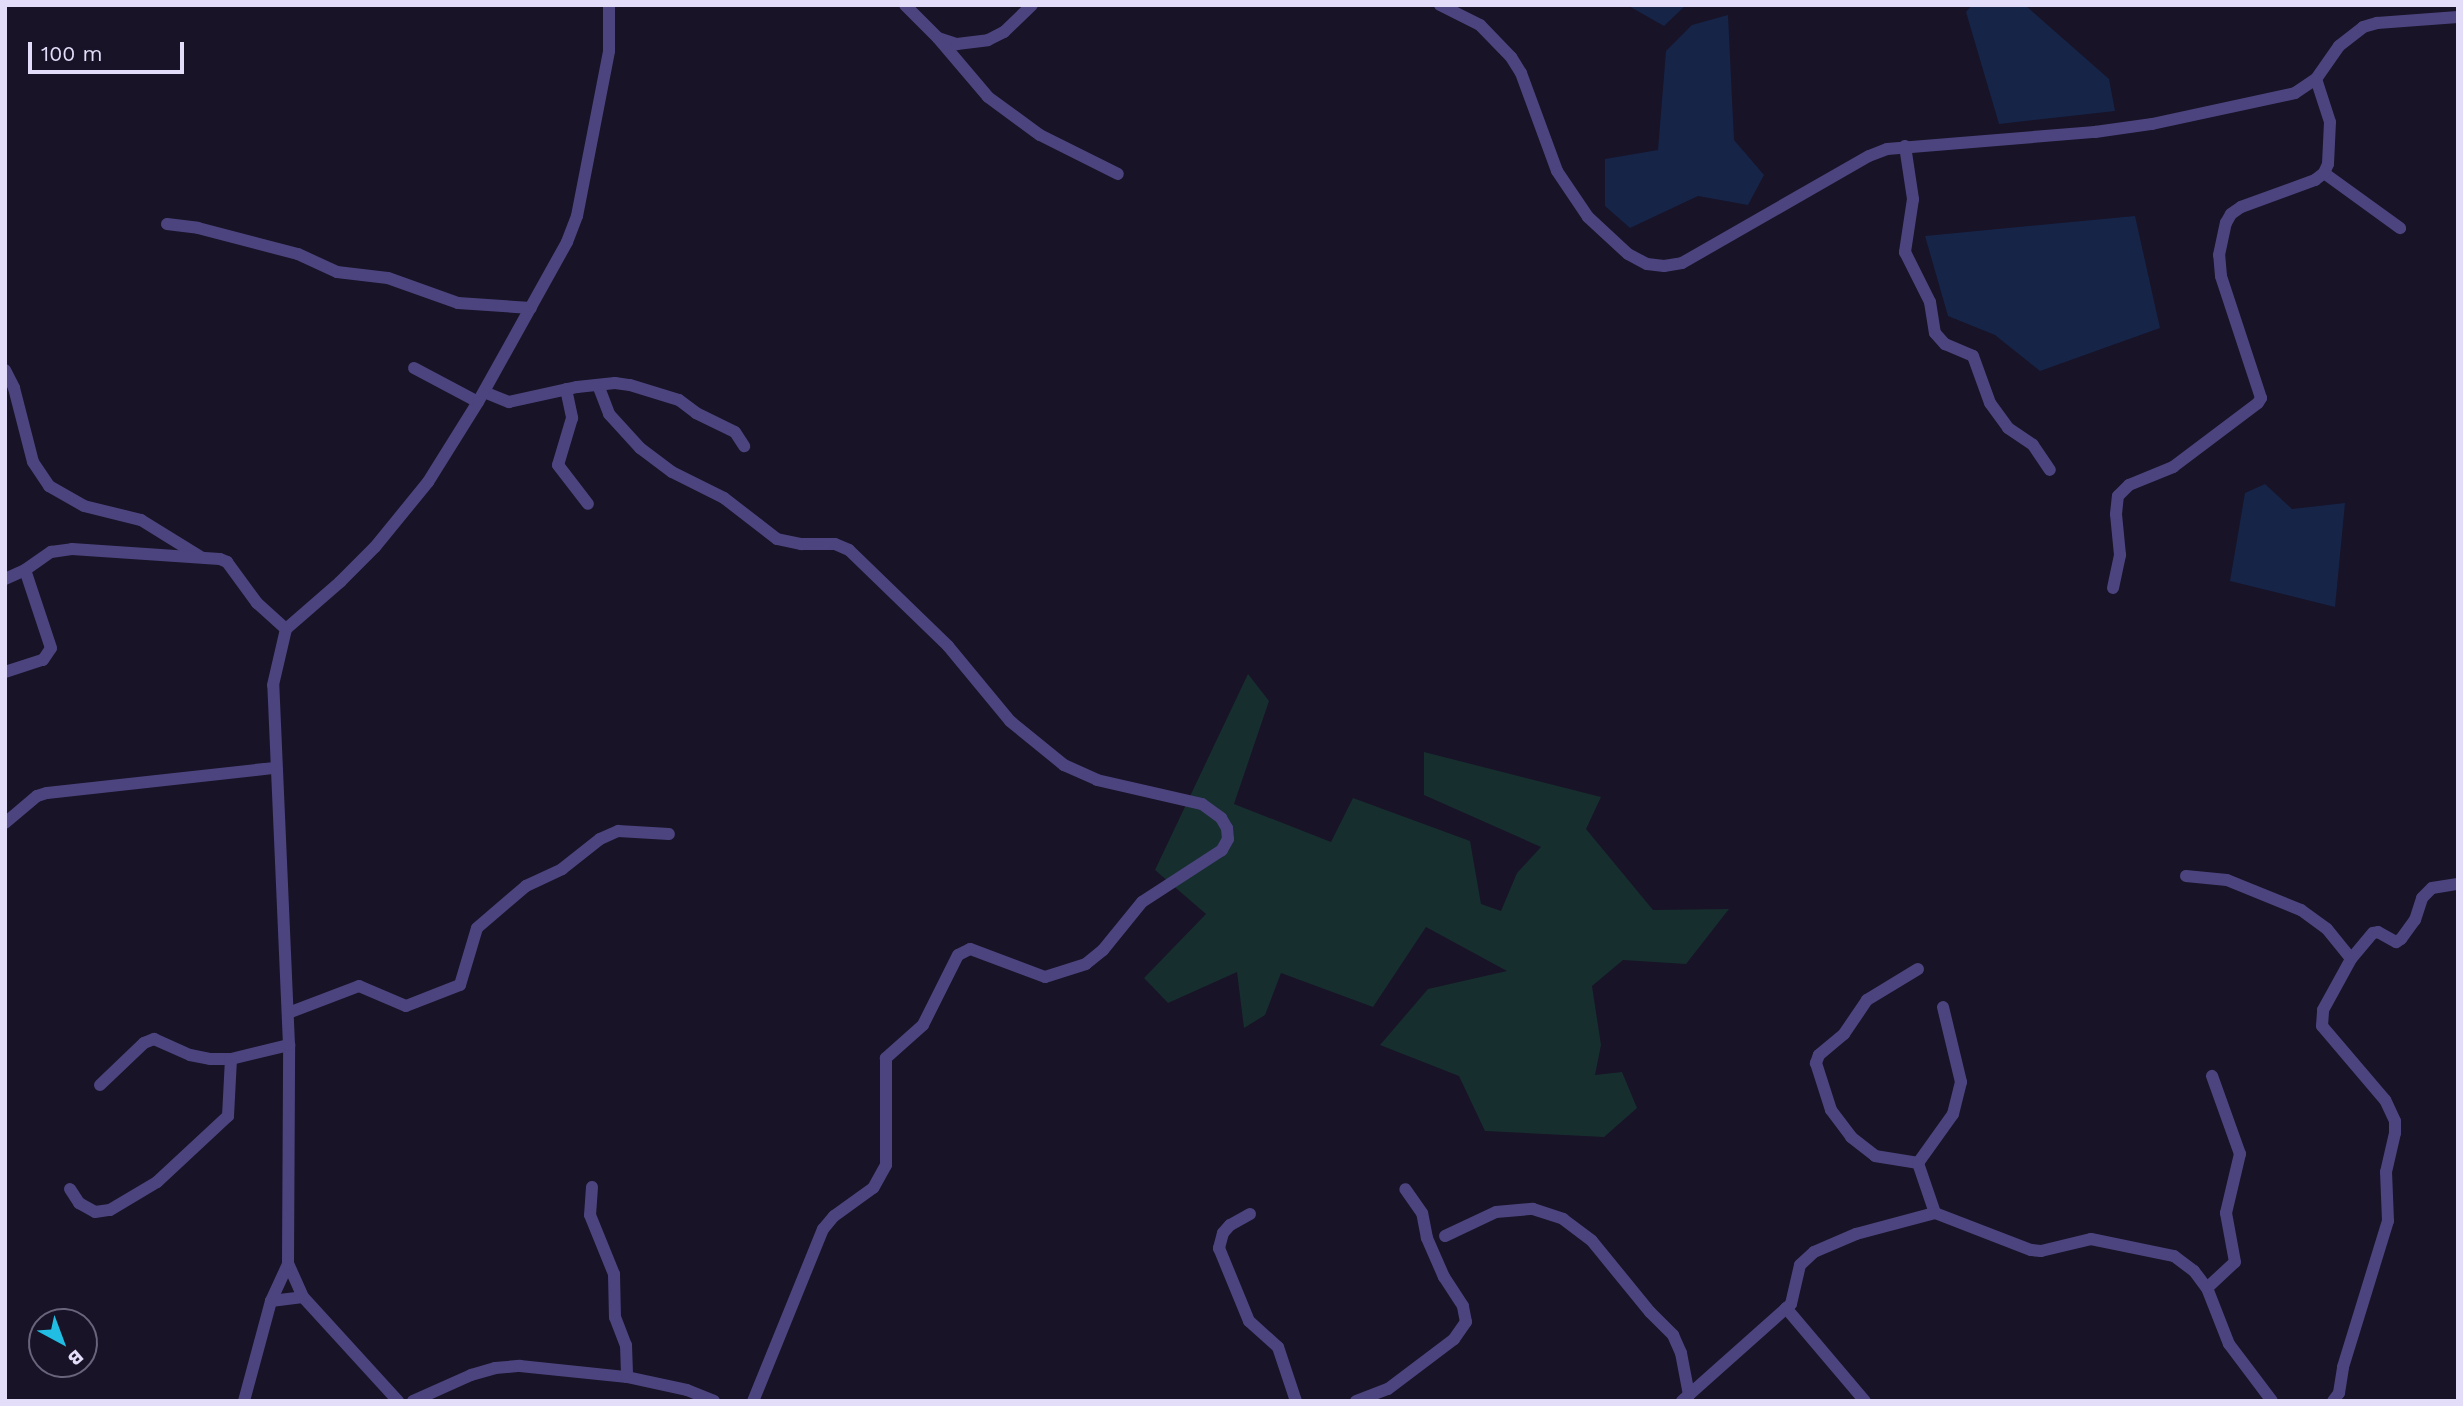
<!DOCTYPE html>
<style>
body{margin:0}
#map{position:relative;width:2463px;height:1406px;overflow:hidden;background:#181326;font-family:"Work Sans",sans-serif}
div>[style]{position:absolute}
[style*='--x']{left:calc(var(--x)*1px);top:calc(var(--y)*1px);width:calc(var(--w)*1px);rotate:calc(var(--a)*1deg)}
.green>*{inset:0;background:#172e2f}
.water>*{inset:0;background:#162448}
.minor>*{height:12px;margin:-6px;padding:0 6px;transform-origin:6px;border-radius:6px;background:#4c447f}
span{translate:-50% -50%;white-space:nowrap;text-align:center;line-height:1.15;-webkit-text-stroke:6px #181326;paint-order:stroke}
.frame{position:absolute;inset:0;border:7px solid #e3ddfa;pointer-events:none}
.north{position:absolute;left:28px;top:1308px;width:70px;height:70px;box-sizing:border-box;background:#181326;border:2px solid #69647b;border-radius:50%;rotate:139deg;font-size:19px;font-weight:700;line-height:28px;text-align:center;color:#e3ddfa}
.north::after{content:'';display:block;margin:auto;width:24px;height:32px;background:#21bde2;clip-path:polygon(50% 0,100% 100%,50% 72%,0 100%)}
.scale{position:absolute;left:28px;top:42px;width:156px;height:32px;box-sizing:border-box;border:4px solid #e3ddfa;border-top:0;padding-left:9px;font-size:21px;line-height:24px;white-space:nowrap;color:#e3ddfa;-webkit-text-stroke:5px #181326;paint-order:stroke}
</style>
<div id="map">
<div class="green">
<i style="clip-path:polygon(1248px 674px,1269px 701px,1234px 804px,1331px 842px,1353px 798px,1470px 841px,1481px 904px,1501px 911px,1517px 873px,1541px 847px,1424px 795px,1424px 752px,1601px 797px,1586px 829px,1653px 910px,1729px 909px,1686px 964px,1623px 960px,1592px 986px,1601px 1045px,1595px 1075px,1622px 1072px,1637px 1108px,1604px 1137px,1485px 1131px,1459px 1076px,1380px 1045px,1428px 989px,1507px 971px,1426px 927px,1373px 1007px,1281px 973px,1265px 1015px,1244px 1028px,1237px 972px,1168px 1003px,1144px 978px,1206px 914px,1155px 870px)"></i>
</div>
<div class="water">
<i style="clip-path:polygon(1627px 5px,1686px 5px,1664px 26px)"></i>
<i style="clip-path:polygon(1972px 5px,2025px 5px,2109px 79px,2115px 111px,1999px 124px,1966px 12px)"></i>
<i style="clip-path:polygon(1728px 15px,1734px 140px,1764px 175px,1748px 205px,1698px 196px,1630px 228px,1605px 206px,1605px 159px,1658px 150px,1666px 51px,1692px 25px)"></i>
<i style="clip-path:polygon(2135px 216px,2160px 328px,2040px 371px,1995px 335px,1948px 316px,1925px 236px)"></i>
<i style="clip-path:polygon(2265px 484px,2292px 509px,2345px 503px,2335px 607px,2230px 581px,2245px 493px)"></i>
</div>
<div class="minor">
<i style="--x:905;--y:5;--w:47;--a:45"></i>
<i style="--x:938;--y:38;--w:20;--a:18"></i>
<i style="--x:957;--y:44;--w:31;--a:-7"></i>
<i style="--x:988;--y:40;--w:18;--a:-27"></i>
<i style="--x:1004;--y:32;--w:39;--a:-44"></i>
<i style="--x:1440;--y:5;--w:45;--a:26.6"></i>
<i style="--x:1480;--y:25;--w:45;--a:45.9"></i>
<i style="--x:1511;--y:57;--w:19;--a:58"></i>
<i style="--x:1521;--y:73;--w:104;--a:69.8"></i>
<i style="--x:1557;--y:171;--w:55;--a:56"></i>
<i style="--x:1588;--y:217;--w:54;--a:42.8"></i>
<i style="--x:1628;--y:254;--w:21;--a:28"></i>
<i style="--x:1647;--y:264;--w:17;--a:7"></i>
<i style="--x:1664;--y:266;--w:18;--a:-9"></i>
<i style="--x:1682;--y:263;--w:215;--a:-29.8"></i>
<i style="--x:1869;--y:156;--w:19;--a:-21"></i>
<i style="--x:1887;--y:149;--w:209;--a:-4.7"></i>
<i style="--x:2095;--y:132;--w:58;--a:-8"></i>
<i style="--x:2152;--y:124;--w:146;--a:-12.2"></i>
<i style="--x:2295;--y:93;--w:25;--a:-34"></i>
<i style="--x:2316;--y:79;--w:40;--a:-55.1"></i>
<i style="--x:2339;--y:46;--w:31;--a:-38"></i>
<i style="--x:2363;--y:27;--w:15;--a:-16"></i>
<i style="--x:2377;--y:23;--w:81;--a:-4.2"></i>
<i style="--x:938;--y:38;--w:77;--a:49.7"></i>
<i style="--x:988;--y:97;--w:64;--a:36.2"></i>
<i style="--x:1040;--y:135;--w:87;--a:26.6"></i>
<i style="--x:1905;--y:146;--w:54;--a:81.4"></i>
<i style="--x:1913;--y:199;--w:54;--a:98.6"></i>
<i style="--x:1905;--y:252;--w:56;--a:63.4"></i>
<i style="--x:1930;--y:302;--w:31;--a:81"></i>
<i style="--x:1935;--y:333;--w:15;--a:48"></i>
<i style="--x:1945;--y:344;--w:30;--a:23"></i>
<i style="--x:1973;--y:356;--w:50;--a:70.1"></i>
<i style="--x:1990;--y:403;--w:31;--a:54"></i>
<i style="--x:2008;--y:428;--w:30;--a:34"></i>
<i style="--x:2033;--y:445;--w:30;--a:56"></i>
<i style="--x:2324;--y:173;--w:94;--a:35.9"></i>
<i style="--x:167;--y:224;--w:31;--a:7"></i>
<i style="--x:198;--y:228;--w:103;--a:14.6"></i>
<i style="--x:298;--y:254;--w:43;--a:24.8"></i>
<i style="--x:337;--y:272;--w:51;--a:6.7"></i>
<i style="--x:388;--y:278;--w:74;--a:19.7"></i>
<i style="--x:458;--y:303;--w:73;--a:3.9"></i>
<i style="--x:414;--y:368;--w:72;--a:28"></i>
<i style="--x:5;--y:370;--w:20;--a:63"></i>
<i style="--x:14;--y:388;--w:76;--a:75.6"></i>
<i style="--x:33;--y:462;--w:29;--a:56"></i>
<i style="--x:49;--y:486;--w:40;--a:29.7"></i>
<i style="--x:84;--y:506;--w:59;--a:13.8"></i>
<i style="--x:141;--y:520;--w:70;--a:31.7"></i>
<i style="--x:598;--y:385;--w:31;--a:69"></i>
<i style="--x:609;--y:414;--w:46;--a:47.6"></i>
<i style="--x:640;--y:448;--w:40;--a:37"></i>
<i style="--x:672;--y:472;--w:58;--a:26.6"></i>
<i style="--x:724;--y:498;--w:67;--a:37.7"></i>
<i style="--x:777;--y:539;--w:25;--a:12"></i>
<i style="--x:801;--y:544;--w:34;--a:0"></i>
<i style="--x:835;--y:544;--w:15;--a:23"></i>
<i style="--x:849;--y:550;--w:138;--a:44.1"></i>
<i style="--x:948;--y:646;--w:97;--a:50.4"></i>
<i style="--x:1010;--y:721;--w:70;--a:39.2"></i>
<i style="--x:1064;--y:765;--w:36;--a:24"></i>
<i style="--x:1097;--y:780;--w:108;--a:12.9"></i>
<i style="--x:1202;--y:804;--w:24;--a:36"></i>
<i style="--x:1221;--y:818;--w:12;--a:59"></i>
<i style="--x:1227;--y:828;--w:11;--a:85"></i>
<i style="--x:1228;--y:839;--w:13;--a:119"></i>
<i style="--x:1222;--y:850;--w:95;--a:147"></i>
<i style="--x:1142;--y:902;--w:62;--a:129.1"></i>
<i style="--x:1103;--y:950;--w:22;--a:141"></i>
<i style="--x:1086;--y:964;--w:43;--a:162.4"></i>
<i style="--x:1045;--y:977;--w:80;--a:-159.5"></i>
<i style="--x:970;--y:949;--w:13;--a:153"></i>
<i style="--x:958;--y:955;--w:78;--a:116.6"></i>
<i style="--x:923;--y:1025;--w:50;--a:138.3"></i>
<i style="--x:886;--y:1058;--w:107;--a:90"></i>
<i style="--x:886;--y:1165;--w:26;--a:119"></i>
<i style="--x:873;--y:1188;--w:48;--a:144.3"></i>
<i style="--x:834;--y:1216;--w:17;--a:130"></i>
<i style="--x:823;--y:1229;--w:186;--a:112.1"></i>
<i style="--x:566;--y:389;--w:30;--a:78"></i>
<i style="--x:572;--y:418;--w:49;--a:106.6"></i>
<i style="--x:558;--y:465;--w:49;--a:52.4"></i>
<i style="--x:484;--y:392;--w:27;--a:22"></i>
<i style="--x:509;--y:402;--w:70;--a:-12.4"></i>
<i style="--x:577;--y:387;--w:38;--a:-6"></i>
<i style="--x:615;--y:383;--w:15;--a:8"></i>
<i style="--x:630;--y:385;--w:51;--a:17"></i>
<i style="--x:679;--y:400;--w:21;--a:37"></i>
<i style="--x:696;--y:413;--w:43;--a:26"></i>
<i style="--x:735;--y:432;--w:17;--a:57"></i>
<i style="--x:5;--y:579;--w:22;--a:-24"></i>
<i style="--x:25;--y:570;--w:32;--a:-35"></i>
<i style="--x:51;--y:552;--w:21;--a:-8"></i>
<i style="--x:72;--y:549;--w:148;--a:3.9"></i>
<i style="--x:220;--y:559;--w:8;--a:23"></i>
<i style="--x:227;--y:562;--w:51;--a:53.8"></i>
<i style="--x:257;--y:603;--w:39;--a:42"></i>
<i style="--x:2113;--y:588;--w:34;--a:-78"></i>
<i style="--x:2120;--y:555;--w:41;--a:-95.6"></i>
<i style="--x:2116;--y:514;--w:18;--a:-84"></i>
<i style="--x:2118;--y:496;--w:16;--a:-45"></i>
<i style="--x:2129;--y:485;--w:48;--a:-22.2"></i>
<i style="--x:2173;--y:467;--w:106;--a:-37"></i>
<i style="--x:2258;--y:403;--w:6;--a:-59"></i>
<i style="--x:2261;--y:398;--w:128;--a:-108.2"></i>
<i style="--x:2221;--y:276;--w:21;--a:-95"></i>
<i style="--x:2219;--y:255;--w:33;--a:-78"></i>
<i style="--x:2226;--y:223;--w:10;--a:-61"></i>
<i style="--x:2231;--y:214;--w:12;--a:-35"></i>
<i style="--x:2241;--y:207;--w:79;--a:-20"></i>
<i style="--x:2315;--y:180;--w:11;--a:-38"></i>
<i style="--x:2324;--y:173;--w:10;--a:-66"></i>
<i style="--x:2328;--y:164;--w:42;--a:-87.3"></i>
<i style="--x:2330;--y:122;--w:45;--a:-108"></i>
<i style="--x:5;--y:672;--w:40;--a:-18"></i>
<i style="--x:43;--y:660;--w:14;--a:-56"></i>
<i style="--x:51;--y:648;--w:82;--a:-108.4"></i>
<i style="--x:5;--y:823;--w:42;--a:-40.2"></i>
<i style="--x:37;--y:796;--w:10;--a:-17"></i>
<i style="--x:47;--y:793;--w:229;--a:-6.3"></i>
<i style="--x:2186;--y:876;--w:41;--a:5.6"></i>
<i style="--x:2227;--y:880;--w:80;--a:22.1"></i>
<i style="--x:2301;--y:910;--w:32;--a:36"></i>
<i style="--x:2327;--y:929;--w:38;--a:51"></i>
<i style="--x:1918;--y:969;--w:60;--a:148.7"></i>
<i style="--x:1867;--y:1000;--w:41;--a:124.1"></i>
<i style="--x:1844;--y:1034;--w:33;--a:140"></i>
<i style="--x:1819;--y:1055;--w:9;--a:111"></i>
<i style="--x:1816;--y:1063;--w:49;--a:72.3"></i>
<i style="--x:1831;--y:1110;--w:34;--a:53"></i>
<i style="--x:1851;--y:1137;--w:31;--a:38"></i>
<i style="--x:1875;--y:1156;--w:44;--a:9.2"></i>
<i style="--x:288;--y:1013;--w:76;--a:-20.8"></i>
<i style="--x:359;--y:986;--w:51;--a:23.1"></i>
<i style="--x:406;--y:1006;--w:58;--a:-21.3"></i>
<i style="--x:460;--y:985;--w:59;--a:-73.4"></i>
<i style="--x:477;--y:928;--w:65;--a:-40.6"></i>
<i style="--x:526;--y:886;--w:40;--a:-25"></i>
<i style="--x:562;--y:869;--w:48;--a:-38.3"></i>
<i style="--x:600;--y:839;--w:20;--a:-24"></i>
<i style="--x:618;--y:831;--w:51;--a:3.4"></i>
<i style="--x:100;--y:1085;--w:61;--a:-43.7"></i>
<i style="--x:144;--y:1043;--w:11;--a:-22"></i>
<i style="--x:154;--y:1039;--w:39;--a:24"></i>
<i style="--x:190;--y:1055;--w:20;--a:11"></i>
<i style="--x:210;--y:1059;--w:21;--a:0"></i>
<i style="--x:231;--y:1059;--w:60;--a:-13.6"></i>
<i style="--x:592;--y:1187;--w:28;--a:94"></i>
<i style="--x:590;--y:1215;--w:64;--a:67.9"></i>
<i style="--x:614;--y:1274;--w:43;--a:88.7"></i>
<i style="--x:615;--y:1317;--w:30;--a:69"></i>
<i style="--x:626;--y:1345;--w:32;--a:88"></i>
<i style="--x:70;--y:1189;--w:17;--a:57"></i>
<i style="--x:79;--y:1203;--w:18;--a:29"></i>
<i style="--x:95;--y:1212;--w:15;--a:-8"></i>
<i style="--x:110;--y:1210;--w:55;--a:-30.8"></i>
<i style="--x:157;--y:1182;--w:97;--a:-42.9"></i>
<i style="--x:228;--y:1116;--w:57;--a:-87"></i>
<i style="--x:1935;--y:1213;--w:53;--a:-108.8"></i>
<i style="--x:1918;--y:1163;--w:60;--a:-54.5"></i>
<i style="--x:1953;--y:1114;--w:33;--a:-76"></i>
<i style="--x:1961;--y:1082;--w:77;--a:-103.5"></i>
<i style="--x:1250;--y:1214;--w:23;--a:151"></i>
<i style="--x:1230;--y:1225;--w:11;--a:131"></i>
<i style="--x:1223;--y:1233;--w:16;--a:105"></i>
<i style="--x:1219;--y:1248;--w:79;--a:67.7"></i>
<i style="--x:1249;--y:1321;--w:39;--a:42"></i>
<i style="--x:1278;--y:1347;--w:57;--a:71.6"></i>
<i style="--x:1445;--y:1236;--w:56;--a:-25.2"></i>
<i style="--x:1496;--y:1212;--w:37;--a:-5"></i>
<i style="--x:1533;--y:1209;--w:32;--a:18"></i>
<i style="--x:1563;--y:1219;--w:36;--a:37"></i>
<i style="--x:1592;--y:1241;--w:92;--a:50.8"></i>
<i style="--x:1650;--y:1312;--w:33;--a:45"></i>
<i style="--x:1673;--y:1335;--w:20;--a:66"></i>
<i style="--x:1681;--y:1353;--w:43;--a:79.2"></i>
<i style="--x:2207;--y:1288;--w:38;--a:-43"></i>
<i style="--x:2235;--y:1262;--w:50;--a:-100.4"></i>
<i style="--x:2226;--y:1213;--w:61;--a:-76.7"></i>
<i style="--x:2240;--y:1154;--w:83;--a:-109.7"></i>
<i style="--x:271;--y:1301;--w:32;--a:-7"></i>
<i style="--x:1786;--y:1308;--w:122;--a:49.7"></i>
<i style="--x:244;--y:1401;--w:104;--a:-74.9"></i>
<i style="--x:271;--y:1301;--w:41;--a:-65.3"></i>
<i style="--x:398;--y:1401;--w:141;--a:-132.4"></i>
<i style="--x:303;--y:1297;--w:36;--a:-114"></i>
<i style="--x:288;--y:1264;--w:219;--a:-89.7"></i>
<i style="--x:289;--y:1045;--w:360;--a:-92.5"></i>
<i style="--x:273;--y:685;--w:57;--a:-76.9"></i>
<i style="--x:286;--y:629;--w:72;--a:-41"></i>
<i style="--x:340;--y:582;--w:49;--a:-45"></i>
<i style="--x:375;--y:547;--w:84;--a:-50.8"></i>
<i style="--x:428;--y:482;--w:94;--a:-58"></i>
<i style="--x:478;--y:402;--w:183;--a:-60.9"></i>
<i style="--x:567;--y:242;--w:28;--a:-69"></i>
<i style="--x:577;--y:216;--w:168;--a:-79"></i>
<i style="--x:609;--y:51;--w:46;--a:-90"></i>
<i style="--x:413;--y:1401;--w:64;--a:-24.1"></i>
<i style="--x:471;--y:1375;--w:25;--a:-16"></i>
<i style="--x:495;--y:1368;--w:25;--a:-5"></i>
<i style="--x:520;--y:1366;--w:108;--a:5.9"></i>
<i style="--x:627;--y:1377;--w:61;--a:12.2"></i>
<i style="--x:687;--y:1390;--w:29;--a:22"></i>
<i style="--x:1356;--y:1401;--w:34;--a:-21"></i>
<i style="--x:1388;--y:1389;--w:83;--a:-37.1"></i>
<i style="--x:1454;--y:1339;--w:21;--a:-55"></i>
<i style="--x:1466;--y:1322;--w:16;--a:-101"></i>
<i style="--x:1463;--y:1306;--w:35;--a:-123"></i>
<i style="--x:1444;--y:1277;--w:43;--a:-113.6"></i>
<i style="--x:1427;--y:1238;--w:25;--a:-101"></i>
<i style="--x:1422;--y:1213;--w:29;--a:-125"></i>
<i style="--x:1682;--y:1401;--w:146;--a:-41.7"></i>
<i style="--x:1791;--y:1304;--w:40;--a:-77"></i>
<i style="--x:1800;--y:1265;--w:19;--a:-43"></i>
<i style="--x:1814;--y:1252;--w:46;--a:-23.2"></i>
<i style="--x:1856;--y:1234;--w:82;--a:-14.9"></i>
<i style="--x:1935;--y:1213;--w:103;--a:21.1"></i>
<i style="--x:2031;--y:1250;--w:10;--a:6"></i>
<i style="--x:2041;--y:1251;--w:51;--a:-13.5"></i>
<i style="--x:2091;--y:1239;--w:85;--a:11.6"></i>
<i style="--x:2174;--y:1256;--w:25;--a:37"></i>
<i style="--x:2194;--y:1271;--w:21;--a:53"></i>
<i style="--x:2207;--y:1288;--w:60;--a:68.6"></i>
<i style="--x:2229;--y:1344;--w:71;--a:53"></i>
<i style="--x:2333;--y:1401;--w:10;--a:-53"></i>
<i style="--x:2339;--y:1393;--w:26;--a:-81"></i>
<i style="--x:2343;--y:1367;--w:153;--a:-72.9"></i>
<i style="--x:2388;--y:1221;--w:49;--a:-92.3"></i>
<i style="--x:2386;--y:1172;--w:40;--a:-77"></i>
<i style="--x:2395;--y:1133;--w:12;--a:-90"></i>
<i style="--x:2395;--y:1121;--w:23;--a:-115"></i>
<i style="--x:2385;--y:1100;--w:97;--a:-130.4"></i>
<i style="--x:2322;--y:1026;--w:16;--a:-86"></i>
<i style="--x:2323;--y:1010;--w:58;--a:-61.2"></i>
<i style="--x:2351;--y:959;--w:34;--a:-50"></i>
<i style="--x:2373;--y:933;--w:5;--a:-11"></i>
<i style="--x:2378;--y:932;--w:21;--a:29"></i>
<i style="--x:2396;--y:942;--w:6;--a:-31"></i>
<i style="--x:2401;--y:939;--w:24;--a:-54"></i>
<i style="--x:2415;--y:920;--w:23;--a:-72"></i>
<i style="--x:2422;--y:898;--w:14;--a:-45"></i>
<i style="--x:2432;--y:888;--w:26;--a:-9"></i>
</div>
<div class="frame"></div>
<div class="north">B</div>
<div class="scale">100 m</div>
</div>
